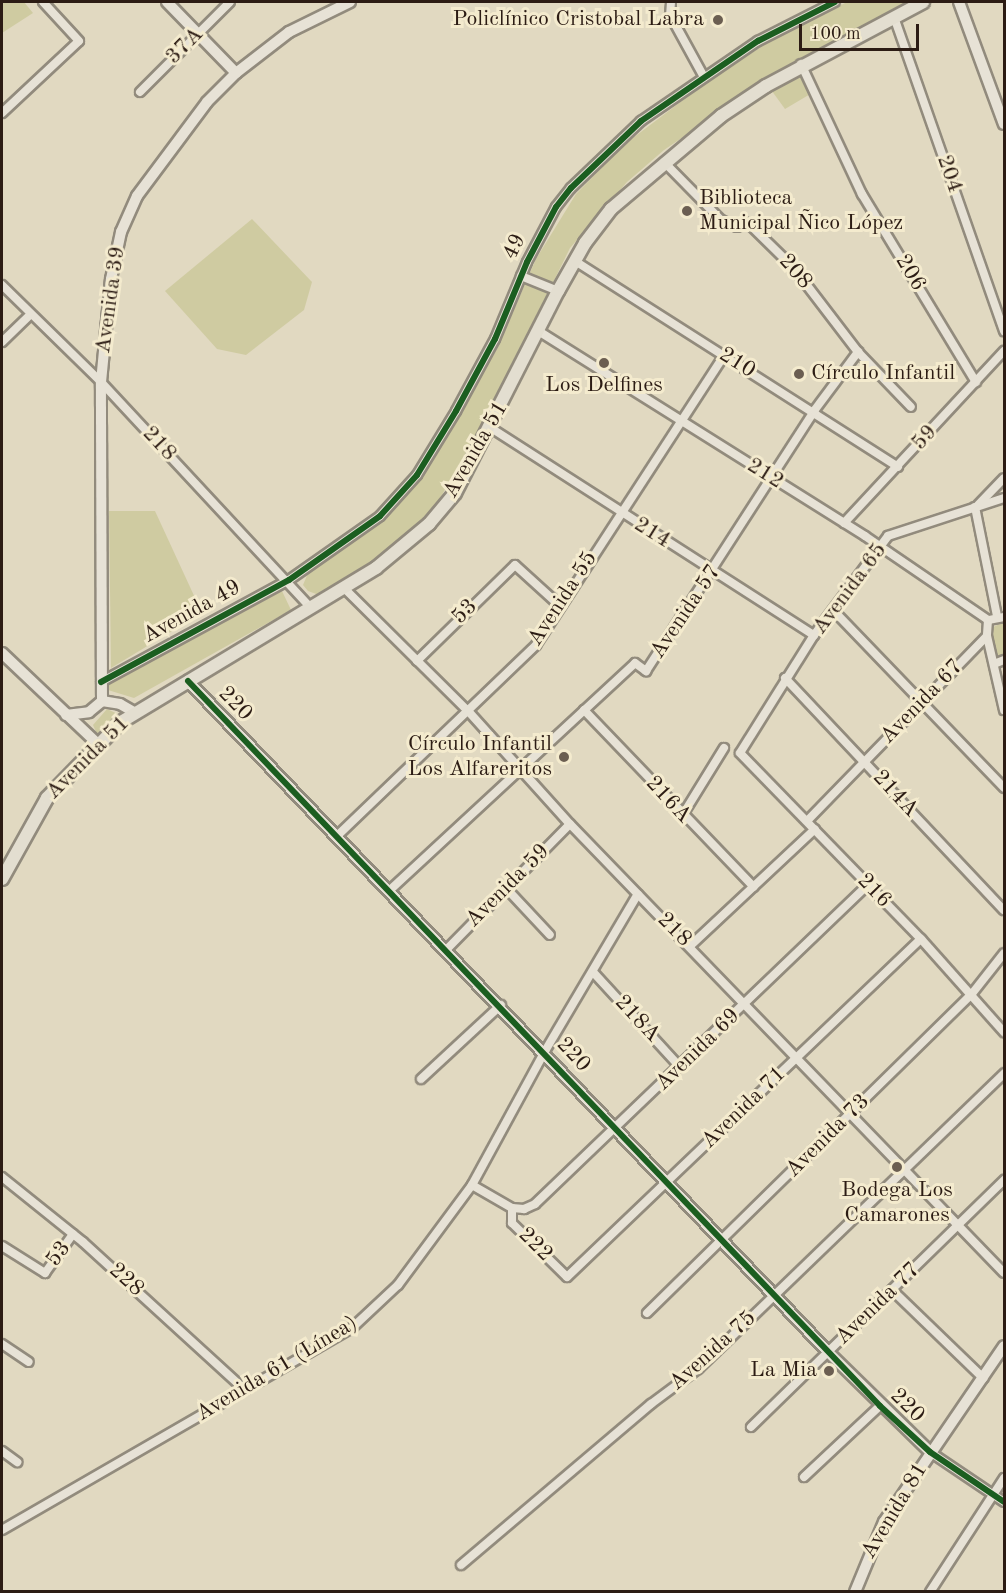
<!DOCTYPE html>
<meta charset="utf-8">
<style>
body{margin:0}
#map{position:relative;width:1006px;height:1593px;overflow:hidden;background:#e1d9c1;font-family:"Old Standard TT",serif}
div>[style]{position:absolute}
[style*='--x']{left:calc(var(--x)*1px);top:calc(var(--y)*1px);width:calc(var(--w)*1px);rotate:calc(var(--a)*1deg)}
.green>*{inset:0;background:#cfcba1}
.roads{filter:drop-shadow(2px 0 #928b7d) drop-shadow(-2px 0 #928b7d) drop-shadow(0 2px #928b7d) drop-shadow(0 -2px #928b7d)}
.street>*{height:8px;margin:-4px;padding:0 4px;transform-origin:4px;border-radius:4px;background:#e7e2d6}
.secondary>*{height:10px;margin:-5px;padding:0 5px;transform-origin:5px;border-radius:5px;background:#e7e2d6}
.primary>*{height:12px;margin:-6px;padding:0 6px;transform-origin:6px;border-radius:6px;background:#e3ded0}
.cycleway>*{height:6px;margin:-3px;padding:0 3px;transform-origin:3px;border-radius:3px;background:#1b5e20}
.dots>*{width:16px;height:16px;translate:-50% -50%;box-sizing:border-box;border:3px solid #f4ebce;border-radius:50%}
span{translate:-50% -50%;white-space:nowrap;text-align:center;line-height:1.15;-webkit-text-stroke:6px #f4ebce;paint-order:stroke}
.poi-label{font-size:22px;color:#2c1c14}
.right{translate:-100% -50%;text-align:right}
.left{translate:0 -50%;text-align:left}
.street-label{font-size:22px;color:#2c1c14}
.frame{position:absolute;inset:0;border:3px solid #2c1c14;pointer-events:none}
.scale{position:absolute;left:799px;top:24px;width:120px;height:27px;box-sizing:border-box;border:3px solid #2c1c14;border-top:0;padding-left:8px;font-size:18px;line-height:21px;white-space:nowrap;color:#2c1c14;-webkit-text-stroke:4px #f4ebce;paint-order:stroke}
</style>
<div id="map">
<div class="green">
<i style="clip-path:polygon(2px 2px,24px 2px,33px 13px,2px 33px)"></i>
<i style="clip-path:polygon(847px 2px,913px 2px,786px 67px,664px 150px,627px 182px,570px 248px,484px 423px,436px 505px,400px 543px,319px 595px,308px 591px,303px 585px,308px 573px,386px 519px,422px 477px,497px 349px,536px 259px,576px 194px,625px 144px,703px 85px,767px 43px)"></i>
<i style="clip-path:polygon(800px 70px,812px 93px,785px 109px,769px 87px)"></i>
<i style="clip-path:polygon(252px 219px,312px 282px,304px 310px,246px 355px,217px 349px,165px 291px)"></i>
<i style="clip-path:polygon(109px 511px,155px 511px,202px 613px,111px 668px)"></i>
<i style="clip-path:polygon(282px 591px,291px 610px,134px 698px,108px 690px,107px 685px)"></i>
<i style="clip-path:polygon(1004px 622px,1004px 655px,997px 658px,991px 628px)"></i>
<i style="clip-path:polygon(107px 709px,120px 715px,97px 734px,93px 725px)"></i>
</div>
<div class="roads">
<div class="street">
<i style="--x:671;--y:2;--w:13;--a:94"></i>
<i style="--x:670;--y:15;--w:71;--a:61.3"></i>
<i style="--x:894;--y:17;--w:333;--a:70.7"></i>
<i style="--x:801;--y:64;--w:144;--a:64.9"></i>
<i style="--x:862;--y:194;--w:220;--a:58.8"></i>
<i style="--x:140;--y:92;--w:127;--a:-45"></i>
<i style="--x:2;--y:113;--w:105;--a:-43.1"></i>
<i style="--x:79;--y:41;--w:53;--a:-132.7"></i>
<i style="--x:664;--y:162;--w:81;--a:45.5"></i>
<i style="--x:721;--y:220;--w:17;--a:24"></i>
<i style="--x:737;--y:227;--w:12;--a:-20"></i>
<i style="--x:748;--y:223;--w:63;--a:44.4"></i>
<i style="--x:793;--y:267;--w:107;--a:52.6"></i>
<i style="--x:858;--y:352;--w:76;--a:46.1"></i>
<i style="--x:575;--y:261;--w:383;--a:32.5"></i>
<i style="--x:521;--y:276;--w:40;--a:22"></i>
<i style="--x:2;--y:285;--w:139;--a:44.4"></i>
<i style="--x:101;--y:382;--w:309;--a:47.1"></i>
<i style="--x:540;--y:332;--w:384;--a:32.1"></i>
<i style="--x:865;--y:536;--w:149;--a:34.3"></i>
<i style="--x:2;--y:342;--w:40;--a:-44"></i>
<i style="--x:491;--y:428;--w:384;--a:32.7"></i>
<i style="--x:1004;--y:498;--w:122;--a:161.9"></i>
<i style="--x:888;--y:536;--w:124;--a:126.8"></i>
<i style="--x:814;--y:635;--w:139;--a:122.1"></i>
<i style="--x:740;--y:753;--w:260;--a:45.8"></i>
<i style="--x:921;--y:939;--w:125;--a:48.3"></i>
<i style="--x:978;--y:505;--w:37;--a:-46"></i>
<i style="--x:975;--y:507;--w:111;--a:78.6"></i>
<i style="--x:844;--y:523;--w:235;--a:-47.1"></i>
<i style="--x:344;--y:588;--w:176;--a:44.8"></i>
<i style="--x:469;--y:712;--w:151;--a:48"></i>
<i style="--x:570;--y:824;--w:624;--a:45.97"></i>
<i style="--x:833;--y:610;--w:247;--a:46.1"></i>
<i style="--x:1004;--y:617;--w:16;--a:169"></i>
<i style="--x:988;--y:620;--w:16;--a:94"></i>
<i style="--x:987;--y:636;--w:76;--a:77.1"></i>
<i style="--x:417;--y:661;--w:137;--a:-44.4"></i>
<i style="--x:515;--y:565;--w:61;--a:42.3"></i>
<i style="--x:994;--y:664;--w:11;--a:-22"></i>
<i style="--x:785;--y:678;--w:319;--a:46.7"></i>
<i style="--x:101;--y:682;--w:214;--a:-28.5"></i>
<i style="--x:289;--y:580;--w:111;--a:-35.1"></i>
<i style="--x:380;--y:516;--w:55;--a:-47.9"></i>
<i style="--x:417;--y:475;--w:75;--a:-58.6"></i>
<i style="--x:456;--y:411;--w:82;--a:-61.6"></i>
<i style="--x:495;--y:339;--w:83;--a:-67.4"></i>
<i style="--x:527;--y:262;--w:62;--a:-62.2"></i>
<i style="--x:556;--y:207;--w:24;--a:-52"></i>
<i style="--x:571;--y:188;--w:97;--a:-43.7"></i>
<i style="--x:641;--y:121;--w:142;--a:-34.4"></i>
<i style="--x:758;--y:41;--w:86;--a:-26.9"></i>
<i style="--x:584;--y:710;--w:245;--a:46.2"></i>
<i style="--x:682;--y:816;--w:80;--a:-58.3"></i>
<i style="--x:807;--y:821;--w:258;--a:-45.8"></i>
<i style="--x:337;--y:836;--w:276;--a:-43.8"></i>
<i style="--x:536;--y:645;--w:346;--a:-57"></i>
<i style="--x:506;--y:888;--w:64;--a:46.9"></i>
<i style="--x:390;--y:890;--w:334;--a:-42.8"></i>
<i style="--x:635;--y:663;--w:14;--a:36"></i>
<i style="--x:646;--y:671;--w:310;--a:-57.1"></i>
<i style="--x:814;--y:411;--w:74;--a:-53.3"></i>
<i style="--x:690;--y:946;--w:171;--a:-43.1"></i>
<i style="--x:447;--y:949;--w:175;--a:-45.5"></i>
<i style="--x:593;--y:972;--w:129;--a:47.5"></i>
<i style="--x:421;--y:1079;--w:109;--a:-42.8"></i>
<i style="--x:2;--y:1177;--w:104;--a:38.7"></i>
<i style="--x:83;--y:1242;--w:219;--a:42.4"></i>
<i style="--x:472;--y:1185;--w:46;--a:29.9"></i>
<i style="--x:512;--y:1208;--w:12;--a:5"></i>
<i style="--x:524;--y:1209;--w:12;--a:-24"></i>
<i style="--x:535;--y:1204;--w:461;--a:-43.8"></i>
<i style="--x:512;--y:1208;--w:15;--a:90"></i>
<i style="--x:512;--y:1223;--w:77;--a:44.5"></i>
<i style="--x:567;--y:1277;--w:489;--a:-43.7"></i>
<i style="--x:2;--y:1246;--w:51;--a:32.1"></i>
<i style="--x:45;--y:1273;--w:48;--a:-54.3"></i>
<i style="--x:892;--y:1290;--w:127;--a:44"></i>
<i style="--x:647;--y:1313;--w:454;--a:-44.5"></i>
<i style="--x:971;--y:995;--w:53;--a:-51.8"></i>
<i style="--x:2;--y:1344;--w:32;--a:34"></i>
<i style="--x:751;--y:1427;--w:354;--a:-44.3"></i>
<i style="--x:2;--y:1451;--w:19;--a:36"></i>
<i style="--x:930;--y:1452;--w:89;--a:34"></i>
<i style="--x:804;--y:1477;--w:104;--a:-43.1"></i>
<i style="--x:2;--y:1530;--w:404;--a:-30"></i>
<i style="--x:352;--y:1328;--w:63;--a:-43.1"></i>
<i style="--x:398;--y:1285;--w:124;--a:-53.5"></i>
<i style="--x:472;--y:1185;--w:153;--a:-61.4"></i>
<i style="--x:545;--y:1051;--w:182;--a:-59.4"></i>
<i style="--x:461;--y:1565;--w:249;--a:-40.3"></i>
<i style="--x:651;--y:1404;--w:59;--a:-36.7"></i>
<i style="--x:698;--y:1369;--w:426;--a:-44"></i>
<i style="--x:930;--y:1592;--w:136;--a:-57"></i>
</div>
<div class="secondary">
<i style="--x:167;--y:2;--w:99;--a:45.8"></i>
<i style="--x:959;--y:2;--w:130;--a:69.8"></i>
<i style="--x:2;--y:653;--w:131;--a:43.5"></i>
<i style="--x:188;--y:681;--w:927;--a:46.35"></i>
<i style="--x:828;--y:1352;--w:143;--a:44.4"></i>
<i style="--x:102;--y:701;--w:319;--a:-90.2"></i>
<i style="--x:101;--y:382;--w:103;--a:-84.5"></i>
<i style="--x:111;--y:279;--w:48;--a:-78"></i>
<i style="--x:121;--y:232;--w:39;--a:-66"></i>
<i style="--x:137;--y:196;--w:117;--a:-53.3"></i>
<i style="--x:207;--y:102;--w:41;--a:-45"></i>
<i style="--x:236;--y:73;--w:67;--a:-37.7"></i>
<i style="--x:289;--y:32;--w:68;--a:-26.2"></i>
<i style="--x:66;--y:715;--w:23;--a:-7"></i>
<i style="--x:89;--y:712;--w:17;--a:-40"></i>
<i style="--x:102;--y:701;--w:18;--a:9"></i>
<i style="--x:120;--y:704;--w:16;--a:30"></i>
<i style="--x:855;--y:1592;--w:76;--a:-67.5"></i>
<i style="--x:884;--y:1522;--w:213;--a:-55.7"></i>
</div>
<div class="primary">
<i style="--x:2;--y:879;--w:93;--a:-60.9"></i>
<i style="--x:47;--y:798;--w:106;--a:-45.8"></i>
<i style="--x:121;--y:722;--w:298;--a:-31.1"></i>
<i style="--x:376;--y:568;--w:69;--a:-39.7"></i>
<i style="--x:429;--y:524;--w:40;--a:-50"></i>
<i style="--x:455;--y:493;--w:227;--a:-63"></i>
<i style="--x:558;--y:291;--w:55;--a:-60.6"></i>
<i style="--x:585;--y:243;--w:43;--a:-52.6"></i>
<i style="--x:611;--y:209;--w:144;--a:-40.2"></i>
<i style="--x:721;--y:116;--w:54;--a:-33.7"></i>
<i style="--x:766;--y:86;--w:178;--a:-28.1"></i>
</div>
</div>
<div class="cycleway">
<i style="--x:188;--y:681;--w:1002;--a:46.33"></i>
<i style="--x:880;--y:1406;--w:68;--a:42.6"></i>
<i style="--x:930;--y:1452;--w:89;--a:34"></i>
<i style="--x:101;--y:682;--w:214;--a:-28.5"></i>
<i style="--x:289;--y:580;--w:111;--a:-35.1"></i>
<i style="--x:380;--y:516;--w:55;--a:-47.9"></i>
<i style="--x:417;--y:475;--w:75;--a:-58.6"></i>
<i style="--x:456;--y:411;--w:82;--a:-61.6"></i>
<i style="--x:495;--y:339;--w:83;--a:-67.4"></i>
<i style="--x:527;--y:262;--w:62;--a:-62.2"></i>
<i style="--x:556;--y:207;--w:24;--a:-52"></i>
<i style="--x:571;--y:188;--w:97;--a:-43.7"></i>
<i style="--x:641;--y:121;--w:142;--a:-34.4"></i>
<i style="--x:758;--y:41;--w:86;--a:-26.9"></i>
</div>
<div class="dots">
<i style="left:718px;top:20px;background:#6b5e51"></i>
<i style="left:687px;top:211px;background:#6b5e51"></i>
<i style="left:604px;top:363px;background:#6b5e51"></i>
<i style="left:799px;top:374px;background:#6b5e51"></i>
<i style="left:564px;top:757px;background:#6b5e51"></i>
<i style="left:897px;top:1167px;background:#6b5e51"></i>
<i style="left:829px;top:1371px;background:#6b5e51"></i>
</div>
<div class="poi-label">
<span class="right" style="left:704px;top:20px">Policlínico Cristobal Labra</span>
<span class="left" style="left:699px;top:211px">Biblioteca<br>Municipal Ñico López</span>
<span class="left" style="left:811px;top:374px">Círculo Infantil</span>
<span style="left:604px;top:386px">Los Delfines</span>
<span class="right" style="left:552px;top:757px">Círculo Infantil<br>Los Alfareritos</span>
<span style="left:897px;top:1203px">Bodega Los<br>Camarones</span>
<span class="right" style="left:817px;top:1371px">La Mia</span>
</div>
<div class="street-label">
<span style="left:185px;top:46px;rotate:-45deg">37A</span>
<span style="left:949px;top:174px;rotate:71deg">204</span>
<span style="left:515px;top:247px;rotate:-64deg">49</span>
<span style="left:795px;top:272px;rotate:49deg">208</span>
<span style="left:910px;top:273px;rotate:59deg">206</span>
<span style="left:111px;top:300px;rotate:-82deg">Avenida 39</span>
<span style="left:737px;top:363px;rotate:32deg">210</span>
<span style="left:925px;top:438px;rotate:-48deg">59</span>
<span style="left:159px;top:444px;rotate:47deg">218</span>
<span style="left:476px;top:450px;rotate:-60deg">Avenida 51</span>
<span style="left:765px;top:474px;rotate:32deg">212</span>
<span style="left:652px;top:533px;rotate:32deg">214</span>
<span style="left:850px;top:589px;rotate:-53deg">Avenida 65</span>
<span style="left:563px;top:599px;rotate:-57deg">Avenida 55</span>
<span style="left:192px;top:612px;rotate:-29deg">Avenida 49</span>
<span style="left:465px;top:612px;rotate:-45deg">53</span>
<span style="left:686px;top:612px;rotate:-56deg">Avenida 57</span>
<span style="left:922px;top:702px;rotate:-46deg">Avenida 67</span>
<span style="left:235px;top:704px;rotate:46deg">220</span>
<span style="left:88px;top:758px;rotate:-45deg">Avenida 51</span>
<span style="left:895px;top:794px;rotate:47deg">214A</span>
<span style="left:668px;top:800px;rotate:47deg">216A</span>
<span style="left:508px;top:886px;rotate:-45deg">Avenida 59</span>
<span style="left:874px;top:891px;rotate:46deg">216</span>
<span style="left:674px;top:930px;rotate:45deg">218</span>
<span style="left:637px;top:1019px;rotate:47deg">218A</span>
<span style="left:698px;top:1050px;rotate:-44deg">Avenida 69</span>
<span style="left:573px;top:1055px;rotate:47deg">220</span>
<span style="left:744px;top:1108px;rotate:-44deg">Avenida 71</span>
<span style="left:828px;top:1136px;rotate:-45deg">Avenida 73</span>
<span style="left:535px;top:1245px;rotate:45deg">222</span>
<span style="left:59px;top:1254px;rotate:-54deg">53</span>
<span style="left:126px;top:1280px;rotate:42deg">228</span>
<span style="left:878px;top:1304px;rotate:-44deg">Avenida 77</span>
<span style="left:713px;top:1351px;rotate:-42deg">Avenida 75</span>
<span style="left:277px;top:1369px;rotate:-31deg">Avenida 61 (Línea)</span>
<span style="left:907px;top:1406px;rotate:44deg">220</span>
<span style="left:895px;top:1511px;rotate:-59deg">Avenida 81</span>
</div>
<div class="frame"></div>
<div class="scale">100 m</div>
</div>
